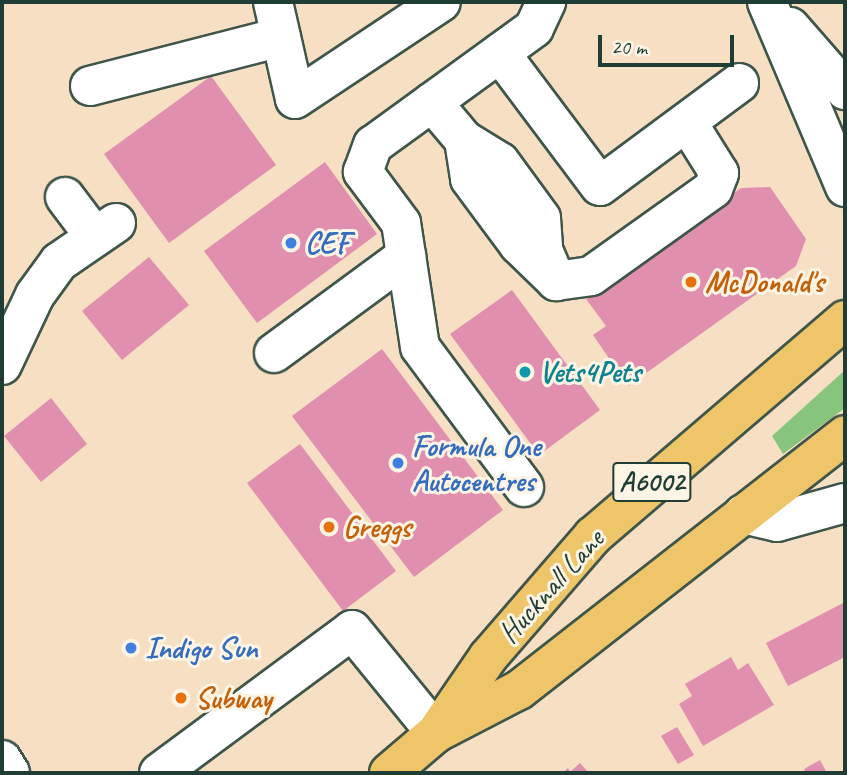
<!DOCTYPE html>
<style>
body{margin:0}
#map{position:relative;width:847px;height:775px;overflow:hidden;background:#f6dfc3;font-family:Caveat,sans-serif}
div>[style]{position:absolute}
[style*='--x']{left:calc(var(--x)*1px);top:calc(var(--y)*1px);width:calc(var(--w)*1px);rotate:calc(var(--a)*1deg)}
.green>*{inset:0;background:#87c57c}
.building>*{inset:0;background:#e18fae}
.roads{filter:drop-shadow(2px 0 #3f5549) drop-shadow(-2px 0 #3f5549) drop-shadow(0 2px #3f5549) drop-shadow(0 -2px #3f5549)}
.minor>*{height:38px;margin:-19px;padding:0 19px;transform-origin:19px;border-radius:19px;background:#fff}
.major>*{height:38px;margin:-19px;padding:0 19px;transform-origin:19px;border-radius:19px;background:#eec569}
.dots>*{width:19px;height:19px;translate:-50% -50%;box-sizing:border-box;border:4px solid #fcf5e5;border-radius:50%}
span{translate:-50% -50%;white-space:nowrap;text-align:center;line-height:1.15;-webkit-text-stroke:6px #fcf5e5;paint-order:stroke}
.shield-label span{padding:2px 5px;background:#fcf5e5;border:2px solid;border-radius:5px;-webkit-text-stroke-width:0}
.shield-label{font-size:28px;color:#1f3d34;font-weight:700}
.shop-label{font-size:30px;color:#366cbe;font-weight:700}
.left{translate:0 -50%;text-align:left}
.food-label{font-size:30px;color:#c56008;font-weight:700}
.culture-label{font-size:30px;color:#0d838f;font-weight:700}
.street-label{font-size:30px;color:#1f3d34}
.frame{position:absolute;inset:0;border:4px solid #1f3d34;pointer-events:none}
.scale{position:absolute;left:598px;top:35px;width:136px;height:32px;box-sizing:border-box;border:4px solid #1f3d34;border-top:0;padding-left:9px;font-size:21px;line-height:24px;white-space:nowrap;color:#1f3d34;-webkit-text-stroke:5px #fcf5e5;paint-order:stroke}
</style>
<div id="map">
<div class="green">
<i style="clip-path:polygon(845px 370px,845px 408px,783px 454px,772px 436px)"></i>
</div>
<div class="building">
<i style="clip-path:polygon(211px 76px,276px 165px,169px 243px,104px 154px)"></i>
<i style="clip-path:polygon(325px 162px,377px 234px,257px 323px,204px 251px)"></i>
<i style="clip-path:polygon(770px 187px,806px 239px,796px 266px,628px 386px,593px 335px,606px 326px,586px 299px,741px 188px)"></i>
<i style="clip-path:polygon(149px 257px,189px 305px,122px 360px,82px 311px)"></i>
<i style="clip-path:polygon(512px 290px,600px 410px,539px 455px,450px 334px)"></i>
<i style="clip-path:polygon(382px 349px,503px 510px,414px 577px,292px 416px)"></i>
<i style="clip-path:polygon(51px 398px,87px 444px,41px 482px,4px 436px)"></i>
<i style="clip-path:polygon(300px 444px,396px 571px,343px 611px,247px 483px)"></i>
<i style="clip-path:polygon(845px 602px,845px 657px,788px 686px,766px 643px)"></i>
<i style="clip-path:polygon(731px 657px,738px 670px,748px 663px,774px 705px,703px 746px,679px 704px,692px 696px,685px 684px)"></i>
<i style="clip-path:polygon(677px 727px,694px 755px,678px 764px,661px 736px)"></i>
<i style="clip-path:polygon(820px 760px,827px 773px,806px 773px,804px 769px)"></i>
<i style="clip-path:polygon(580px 763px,589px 773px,562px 773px,568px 768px,570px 772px)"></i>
</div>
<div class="roads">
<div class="minor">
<i style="--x:273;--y:2;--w:99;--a:77.2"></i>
<i style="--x:295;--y:99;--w:175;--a:-33.6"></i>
<i style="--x:767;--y:2;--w:201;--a:67.1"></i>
<i style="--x:790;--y:27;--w:84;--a:48.9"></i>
<i style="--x:500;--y:53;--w:166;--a:53.1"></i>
<i style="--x:600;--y:186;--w:173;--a:-36.5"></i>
<i style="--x:90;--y:86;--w:197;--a:-14.4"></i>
<i style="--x:432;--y:102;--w:50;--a:49.9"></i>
<i style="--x:464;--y:140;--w:39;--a:81"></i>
<i style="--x:470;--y:179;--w:82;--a:53.4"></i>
<i style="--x:519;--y:245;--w:52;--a:44.2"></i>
<i style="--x:556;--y:281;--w:35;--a:-8"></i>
<i style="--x:591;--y:276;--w:150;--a:-35.5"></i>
<i style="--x:713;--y:189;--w:17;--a:-69"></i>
<i style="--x:719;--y:173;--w:60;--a:-122.1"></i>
<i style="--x:464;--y:140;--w:42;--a:31.4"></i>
<i style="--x:500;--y:162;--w:69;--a:53.8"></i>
<i style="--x:541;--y:218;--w:32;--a:86"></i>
<i style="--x:543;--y:250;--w:33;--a:67"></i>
<i style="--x:65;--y:197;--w:50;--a:53.1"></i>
<i style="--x:274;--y:353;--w:164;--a:-36.3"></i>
<i style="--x:2;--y:365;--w:77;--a:-64.8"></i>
<i style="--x:35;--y:295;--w:41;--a:-54"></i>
<i style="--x:59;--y:262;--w:69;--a:-34.4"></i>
<i style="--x:524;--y:487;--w:174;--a:-126.6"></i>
<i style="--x:420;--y:347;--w:125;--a:-98.7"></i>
<i style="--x:401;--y:223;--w:64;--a:-126.7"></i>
<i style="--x:363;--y:172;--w:29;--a:-70"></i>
<i style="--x:373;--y:145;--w:199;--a:-36"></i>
<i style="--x:534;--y:28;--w:29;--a:-65"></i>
<i style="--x:743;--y:514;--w:35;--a:13"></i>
<i style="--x:777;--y:522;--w:71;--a:-15.6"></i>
<i style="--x:2;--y:760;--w:15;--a:58"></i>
<i style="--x:159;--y:773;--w:240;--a:-36.5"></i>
<i style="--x:352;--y:630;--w:133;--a:50.8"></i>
</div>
<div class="major">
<i style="--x:436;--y:733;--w:93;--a:-55.5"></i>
<i style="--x:489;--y:656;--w:159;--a:-49.1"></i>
<i style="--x:593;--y:536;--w:332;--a:-40.6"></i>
<i style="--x:389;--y:773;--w:62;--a:-40.4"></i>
<i style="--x:436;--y:733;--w:93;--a:-27.4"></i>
<i style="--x:519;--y:690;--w:414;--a:-38"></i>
</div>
</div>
<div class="dots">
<i style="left:291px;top:243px;background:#3f7fe0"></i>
<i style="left:691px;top:282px;background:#e8710a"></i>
<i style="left:525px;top:372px;background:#0f9aa8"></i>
<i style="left:398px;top:463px;background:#3f7fe0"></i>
<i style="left:329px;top:527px;background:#e8710a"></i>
<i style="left:131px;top:648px;background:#3f7fe0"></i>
<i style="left:181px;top:698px;background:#e8710a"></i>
</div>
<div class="shield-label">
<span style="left:652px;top:482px">A6002</span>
</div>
<div class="shop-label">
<span class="left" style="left:305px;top:243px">CEF</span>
<span class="left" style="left:412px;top:463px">Formula One<br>Autocentres</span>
<span class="left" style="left:145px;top:648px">Indigo Sun</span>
</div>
<div class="food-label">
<span class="left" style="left:705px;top:282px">McDonald's</span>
<span class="left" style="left:343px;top:527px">Greggs</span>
<span class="left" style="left:195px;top:698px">Subway</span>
</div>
<div class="culture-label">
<span class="left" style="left:539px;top:372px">Vets4Pets</span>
</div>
<div class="street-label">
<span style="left:551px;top:586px;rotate:-48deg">Hucknall Lane</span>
</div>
<div class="frame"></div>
<div class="scale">20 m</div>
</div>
